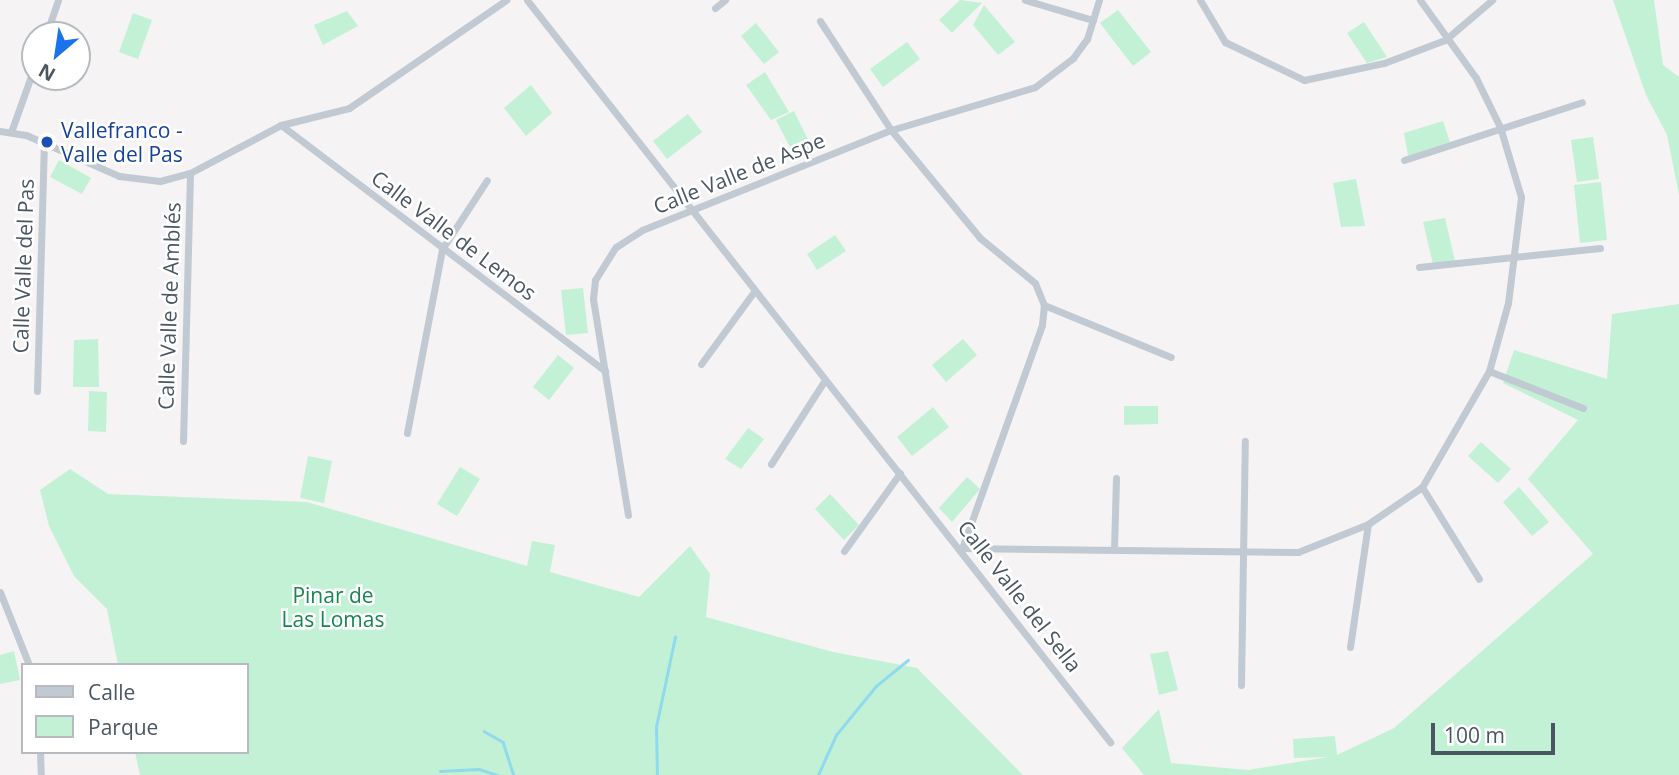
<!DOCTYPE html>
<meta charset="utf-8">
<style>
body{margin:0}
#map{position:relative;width:1679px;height:775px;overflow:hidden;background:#f5f3f3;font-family:"Open Sans",sans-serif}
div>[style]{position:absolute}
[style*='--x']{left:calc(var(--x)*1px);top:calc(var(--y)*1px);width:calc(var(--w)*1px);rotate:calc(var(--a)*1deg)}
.green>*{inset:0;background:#c3f1d5}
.stream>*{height:2.5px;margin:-1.25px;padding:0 1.25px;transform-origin:1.25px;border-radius:1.25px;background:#90daee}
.street>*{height:7px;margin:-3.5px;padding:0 3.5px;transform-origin:3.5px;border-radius:3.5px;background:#c1cad2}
.dots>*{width:19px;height:19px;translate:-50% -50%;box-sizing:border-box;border:4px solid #fff;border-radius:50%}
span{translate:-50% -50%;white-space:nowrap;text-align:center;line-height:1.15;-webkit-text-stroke:5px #fff;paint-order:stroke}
.transit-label{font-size:21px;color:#164399}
.left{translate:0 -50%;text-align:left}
.street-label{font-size:21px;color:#4a5661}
.park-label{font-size:21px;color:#17864f}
.legend{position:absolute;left:21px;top:663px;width:228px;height:91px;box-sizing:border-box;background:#fff;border:2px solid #b7bbc0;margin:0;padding:9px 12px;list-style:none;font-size:21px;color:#4a5661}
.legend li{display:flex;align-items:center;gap:14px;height:35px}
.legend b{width:35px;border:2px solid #b7bbc0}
.north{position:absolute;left:21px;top:21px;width:70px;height:70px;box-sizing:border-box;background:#fff;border:2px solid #b7bbc0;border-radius:50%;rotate:209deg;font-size:19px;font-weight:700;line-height:28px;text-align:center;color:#4a5661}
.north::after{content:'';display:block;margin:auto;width:24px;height:32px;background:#1a73e8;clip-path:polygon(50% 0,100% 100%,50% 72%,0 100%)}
.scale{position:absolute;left:1431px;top:723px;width:124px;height:32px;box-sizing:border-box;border:4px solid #4a5661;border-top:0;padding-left:9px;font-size:21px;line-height:24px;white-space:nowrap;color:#4a5661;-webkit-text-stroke:5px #fff;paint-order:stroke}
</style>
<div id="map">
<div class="green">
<i style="clip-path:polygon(960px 0,982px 3px,952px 33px,939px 20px)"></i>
<i style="clip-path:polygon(1613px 0,1654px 0,1663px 65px,1679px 77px,1679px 195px,1667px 135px,1646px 95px)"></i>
<i style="clip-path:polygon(984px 5px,1015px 42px,998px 55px,973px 25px)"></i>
<i style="clip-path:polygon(1118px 10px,1151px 52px,1133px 66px,1100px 23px)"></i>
<i style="clip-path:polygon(347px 11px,358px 26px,323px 45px,314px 25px)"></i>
<i style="clip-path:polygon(133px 13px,152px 20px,138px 59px,119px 52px)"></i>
<i style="clip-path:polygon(1364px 22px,1387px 57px,1367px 63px,1347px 33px)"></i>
<i style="clip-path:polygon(756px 23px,779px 52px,764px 64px,741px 36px)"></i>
<i style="clip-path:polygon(907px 42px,920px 59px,883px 87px,870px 69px)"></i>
<i style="clip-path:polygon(765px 72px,789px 112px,771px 120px,746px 85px)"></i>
<i style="clip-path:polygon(531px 85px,552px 113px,526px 136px,504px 108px)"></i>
<i style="clip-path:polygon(794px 111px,812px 148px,794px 155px,776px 120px)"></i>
<i style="clip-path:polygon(688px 114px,702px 132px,667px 159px,653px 141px)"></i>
<i style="clip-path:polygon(1443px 121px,1450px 142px,1408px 156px,1404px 133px)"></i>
<i style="clip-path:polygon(1593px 137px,1599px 179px,1577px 182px,1571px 140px)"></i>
<i style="clip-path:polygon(59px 160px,91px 178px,82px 194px,50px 177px)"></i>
<i style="clip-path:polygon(1356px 179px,1365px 226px,1341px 227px,1333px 183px)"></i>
<i style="clip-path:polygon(1601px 182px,1607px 240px,1580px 243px,1574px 185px)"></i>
<i style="clip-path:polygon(1445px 218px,1455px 261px,1433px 264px,1423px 222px)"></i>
<i style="clip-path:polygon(835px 235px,846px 251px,817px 270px,807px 254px)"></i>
<i style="clip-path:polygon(583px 288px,588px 333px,566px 335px,561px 290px)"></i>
<i style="clip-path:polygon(1679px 304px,1679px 775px,1144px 775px,1122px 748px,1159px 709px,1171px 763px,1248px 770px,1328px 757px,1294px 758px,1293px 739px,1335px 736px,1337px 755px,1394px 728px,1593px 554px,1528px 479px,1578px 420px,1503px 383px,1514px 350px,1607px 379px,1612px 314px)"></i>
<i style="clip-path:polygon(98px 339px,99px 387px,73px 387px,74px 340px)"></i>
<i style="clip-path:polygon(963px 339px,977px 355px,946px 382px,932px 365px)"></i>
<i style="clip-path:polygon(558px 355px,574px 368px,549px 400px,533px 387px)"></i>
<i style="clip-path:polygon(89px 391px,107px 392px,106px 432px,88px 431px)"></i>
<i style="clip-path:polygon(1124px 406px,1158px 406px,1158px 424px,1124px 425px)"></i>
<i style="clip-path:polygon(933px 407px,949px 427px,912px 456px,897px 437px)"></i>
<i style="clip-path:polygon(748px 428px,764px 439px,741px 469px,725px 459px)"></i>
<i style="clip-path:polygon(1481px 442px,1511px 469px,1498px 483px,1468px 456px)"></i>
<i style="clip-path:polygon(308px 456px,332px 461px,324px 503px,300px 498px)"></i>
<i style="clip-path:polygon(460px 467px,480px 479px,457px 516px,437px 504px)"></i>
<i style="clip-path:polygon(70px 469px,108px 494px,307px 502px,527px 566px,532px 541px,555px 545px,550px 572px,639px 597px,690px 546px,710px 574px,706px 617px,833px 652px,917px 668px,1023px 775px,140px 775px,135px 752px,247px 752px,247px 665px,118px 665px,107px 609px,74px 576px,49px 526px,40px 490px)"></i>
<i style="clip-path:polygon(967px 477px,980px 489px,952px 522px,939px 508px)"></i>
<i style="clip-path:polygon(1519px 487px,1549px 522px,1532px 536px,1503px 502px)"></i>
<i style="clip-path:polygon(830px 494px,859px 525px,844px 540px,815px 509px)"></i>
<i style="clip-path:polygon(14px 651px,20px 680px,0 684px,0 655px)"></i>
<i style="clip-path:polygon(1168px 651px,1178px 690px,1159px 695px,1150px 654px)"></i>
</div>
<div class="stream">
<i style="--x:484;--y:731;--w:22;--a:30"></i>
<i style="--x:503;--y:742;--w:35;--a:72"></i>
<i style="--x:440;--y:771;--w:39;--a:-3"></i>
<i style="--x:479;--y:769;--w:20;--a:18"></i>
<i style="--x:657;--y:775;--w:48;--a:-91.2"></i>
<i style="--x:656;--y:727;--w:92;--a:-78.1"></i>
<i style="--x:818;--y:775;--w:44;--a:-65.8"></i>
<i style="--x:836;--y:735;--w:63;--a:-50.8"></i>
<i style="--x:876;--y:686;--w:41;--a:-39.1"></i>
</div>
<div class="street">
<i style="--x:527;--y:0;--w:944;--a:51.84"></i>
<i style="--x:1025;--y:0;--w:71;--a:16.4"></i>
<i style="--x:1200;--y:0;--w:49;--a:59.2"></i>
<i style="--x:1225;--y:42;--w:88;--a:25.7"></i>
<i style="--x:1304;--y:80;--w:82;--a:-12"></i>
<i style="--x:1384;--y:63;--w:65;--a:-20.7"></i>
<i style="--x:1445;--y:40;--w:62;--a:-40.4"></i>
<i style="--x:715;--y:8;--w:13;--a:-39"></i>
<i style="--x:820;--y:21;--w:130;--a:56.9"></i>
<i style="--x:891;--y:130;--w:140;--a:50.5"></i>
<i style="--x:980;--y:238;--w:71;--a:39.3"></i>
<i style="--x:1035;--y:283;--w:24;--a:68"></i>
<i style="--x:1044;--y:305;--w:20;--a:96"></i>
<i style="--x:1042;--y:325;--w:237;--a:109.7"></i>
<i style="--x:962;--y:548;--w:336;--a:0.7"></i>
<i style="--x:1298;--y:552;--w:75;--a:-21.8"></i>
<i style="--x:1368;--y:524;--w:65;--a:-34.4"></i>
<i style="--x:1422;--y:487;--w:134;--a:-60"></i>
<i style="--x:1489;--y:371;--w:71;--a:-74.4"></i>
<i style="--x:1508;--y:303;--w:107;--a:-83"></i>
<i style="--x:1521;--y:197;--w:73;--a:-106.7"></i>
<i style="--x:1500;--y:127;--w:55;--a:-116.1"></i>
<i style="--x:1476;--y:78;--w:96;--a:-125.7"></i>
<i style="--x:46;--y:35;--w:37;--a:-71"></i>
<i style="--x:281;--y:125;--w:407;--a:37.2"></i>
<i style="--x:0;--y:131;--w:26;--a:9"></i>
<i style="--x:26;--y:135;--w:102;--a:23.8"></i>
<i style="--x:119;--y:176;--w:41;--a:7"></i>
<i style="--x:160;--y:181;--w:31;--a:-15"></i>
<i style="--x:190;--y:173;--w:103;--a:-27.8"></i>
<i style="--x:281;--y:125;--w:70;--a:-14"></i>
<i style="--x:349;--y:108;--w:191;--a:-34.5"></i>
<i style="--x:11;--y:132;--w:71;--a:-70.3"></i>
<i style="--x:1404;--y:160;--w:187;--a:-18"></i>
<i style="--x:1419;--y:267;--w:182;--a:-6"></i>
<i style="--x:1044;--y:305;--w:137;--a:22.3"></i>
<i style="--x:701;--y:364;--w:88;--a:-53.8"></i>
<i style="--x:1489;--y:371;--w:101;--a:21.5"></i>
<i style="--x:37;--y:391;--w:248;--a:-88.4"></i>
<i style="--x:407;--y:433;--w:187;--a:-79.2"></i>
<i style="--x:442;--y:249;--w:82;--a:-56.9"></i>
<i style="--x:183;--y:441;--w:268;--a:-88.5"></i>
<i style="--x:771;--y:464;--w:96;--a:-57.3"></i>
<i style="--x:1422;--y:487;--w:108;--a:58.2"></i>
<i style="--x:628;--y:515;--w:219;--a:-99.2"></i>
<i style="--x:593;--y:299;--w:19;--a:-84"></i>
<i style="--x:595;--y:280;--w:39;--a:-58"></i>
<i style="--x:616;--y:247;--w:31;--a:-33"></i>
<i style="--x:642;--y:230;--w:268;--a:-21.9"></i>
<i style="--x:891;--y:130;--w:150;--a:-16.6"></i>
<i style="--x:1035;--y:87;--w:48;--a:-37.3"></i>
<i style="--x:1073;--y:58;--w:24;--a:-54"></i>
<i style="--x:1087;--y:39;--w:41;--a:-72.9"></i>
<i style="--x:1114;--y:550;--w:72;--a:-88.4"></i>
<i style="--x:844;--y:551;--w:96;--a:-54.3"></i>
<i style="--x:0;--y:592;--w:79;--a:68.3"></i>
<i style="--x:1350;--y:647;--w:124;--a:-81.7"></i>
<i style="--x:1241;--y:685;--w:244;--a:-89.1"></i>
<i style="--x:40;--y:752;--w:23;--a:88"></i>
</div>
<div class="dots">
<i style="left:47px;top:142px;background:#1a4fb4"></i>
</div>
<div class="transit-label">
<span class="left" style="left:61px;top:142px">Vallefranco -<br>Valle del Pas</span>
</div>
<div class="street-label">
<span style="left:739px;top:173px;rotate:-22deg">Calle Valle de Aspe</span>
<span style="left:454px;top:235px;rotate:37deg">Calle Valle de Lemos</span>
<span style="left:23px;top:266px;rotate:-88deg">Calle Valle del Pas</span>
<span style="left:169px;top:306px;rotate:-88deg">Calle Valle de Amblés</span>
<span style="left:1020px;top:596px;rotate:52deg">Calle Valle del Sella</span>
</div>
<div class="park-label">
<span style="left:333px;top:607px">Pinar de<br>Las Lomas</span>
</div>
<ul class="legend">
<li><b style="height:9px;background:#c1cad2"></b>Calle</li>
<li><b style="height:19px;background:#c3f1d5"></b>Parque</li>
</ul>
<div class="north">N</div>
<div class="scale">100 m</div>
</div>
